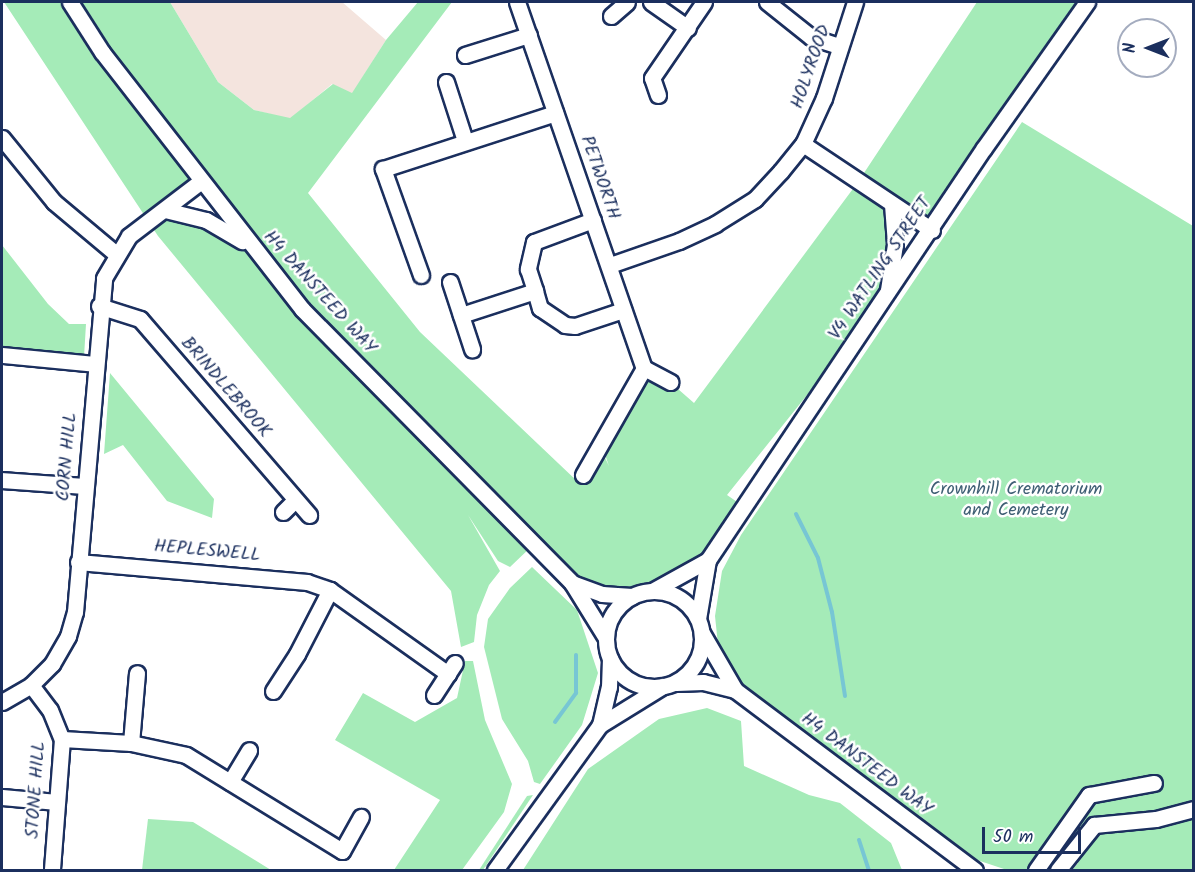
<!DOCTYPE html>
<style>
body{margin:0}
#map{position:relative;width:1195px;height:872px;overflow:hidden;background:#fff;font-family:Kalam,sans-serif}
div>[style]{position:absolute}
[style*='--x']{left:calc(var(--x)*1px);top:calc(var(--y)*1px);width:calc(var(--w)*1px);rotate:calc(var(--a)*1deg)}
.built>*{inset:0;background:#f4e4de}
.green>*{inset:0;background:#a5ebb8}
.stream>*{height:4px;margin:-2px;padding:0 2px;transform-origin:2px;border-radius:2px;background:#77c6d4}
.roads{filter:drop-shadow(2px 0 #1b2f5e) drop-shadow(-2px 0 #1b2f5e) drop-shadow(0 2px #1b2f5e) drop-shadow(0 -2px #1b2f5e)}
.minor>*{height:15px;margin:-7.5px;padding:0 7.5px;transform-origin:7.5px;border-radius:7.5px;background:#fff}
.minor>.ring{margin:-7.5px;padding:0;box-sizing:content-box;background:none;border:15px solid #fff;border-radius:50%}
span{translate:-50% -50%;white-space:nowrap;text-align:center;line-height:1.15;-webkit-text-stroke:5px #fff;paint-order:stroke}
.street-label{font-size:18px;color:#1b2f5e}
.park-label{font-size:18px;color:#3e5e74}
.frame{position:absolute;inset:0;border:3px solid #1b2f5e;pointer-events:none}
.north{position:absolute;left:1117px;top:18px;width:60px;height:60px;box-sizing:border-box;background:#fff;border:2px solid #a4acbf;border-radius:50%;rotate:270deg;font-size:16px;font-weight:700;line-height:24px;text-align:center;color:#1b2f5e}
.north::after{content:'';display:block;margin:auto;width:21px;height:27px;background:#1b2f5e;clip-path:polygon(50% 0,100% 100%,50% 72%,0 100%)}
.scale{position:absolute;left:982px;top:827px;width:99px;height:27px;box-sizing:border-box;border:3px solid #1b2f5e;border-top:0;padding-left:8px;font-size:18px;line-height:21px;white-space:nowrap;color:#1b2f5e;-webkit-text-stroke:4px #fff;paint-order:stroke}
</style>
<div id="map">
<div class="built">
<i style="clip-path:polygon(170px 2px,342px 2px,386px 40px,352px 94px,332px 84px,290px 119px,254px 110px,218px 82px)"></i>
</div>
<div class="green">
<i style="clip-path:polygon(evenodd,4px 2px,170px 2px,218px 82px,254px 110px,290px 118px,333px 84px,352px 93px,386px 40px,418px 2px,452px 2px,308px 193px,420px 332px,578px 482px,599px 445px,609px 466px,603px 449px,644px 368px,670px 382px,694px 403px,858px 182px,977px 2px,1087px 2px,932px 230px,892px 205px,887px 296px,823px 390px,811px 390px,727px 495px,746px 508px,708px 560px,652px 591px,602px 594px,532px 546px,510px 567px,498px 561px,468px 515px,500px 571px,489px 585px,477px 615px,474px 642px,461px 647px,451px 591px,158px 236px,4px 2px,200px 182px,248px 244px,179px 200px,200px 182px)"></i>
<i style="clip-path:polygon(1022px 122px,1193px 226px,1193px 870px,1072px 870px,1078px 863px,1069px 853px,1081px 853px,1056px 843px,1033px 870px,1007px 870px,968px 857px,752px 697px,727px 667px,718px 645px,715px 616px,722px 571px,741px 535px)"></i>
<i style="clip-path:polygon(2px 245px,48px 304px,69px 324px,86px 324px,84px 357px,2px 349px)"></i>
<i style="clip-path:polygon(110px 373px,214px 499px,212px 518px,167px 501px,123px 445px,104px 454px)"></i>
<i style="clip-path:polygon(532px 567px,577px 610px,598px 673px,582px 725px,540px 784px,534px 782px,528px 761px,502px 719px,484px 647px,488px 619px,510px 588px)"></i>
<i style="clip-path:polygon(465px 661px,473px 661px,485px 720px,512px 784px,504px 812px,462px 870px,394px 870px,440px 800px,335px 740px,363px 693px,415px 722px,457px 698px)"></i>
<i style="clip-path:polygon(707px 708px,741px 721px,744px 766px,809px 795px,840px 803px,891px 843px,902px 870px,523px 870px,588px 769px,659px 719px)"></i>
<i style="clip-path:polygon(533px 795px,483px 870px,479px 870px,527px 796px)"></i>
<i style="clip-path:polygon(148px 819px,193px 822px,271px 870px,142px 870px)"></i>
</div>
<div class="stream">
<i style="--x:796;--y:514;--w:49;--a:63.4"></i>
<i style="--x:818;--y:558;--w:56;--a:75.5"></i>
<i style="--x:832;--y:612;--w:85;--a:81.2"></i>
<i style="--x:555;--y:722;--w:36;--a:-54"></i>
<i style="--x:576;--y:693;--w:38;--a:-90"></i>
<i style="--x:859;--y:840;--w:32;--a:72"></i>
</div>
<div class="roads">
<div class="minor">
<i style="--x:70;--y:2;--w:59;--a:57.4"></i>
<i style="--x:102;--y:52;--w:326;--a:52.1"></i>
<i style="--x:302;--y:309;--w:385;--a:45.4"></i>
<i style="--x:572;--y:583;--w:65;--a:58.3"></i>
<i style="--x:517;--y:2;--w:387;--a:70.9"></i>
<i style="--x:644;--y:368;--w:30;--a:28"></i>
<i style="--x:651;--y:2;--w:45;--a:35.1"></i>
<i style="--x:767;--y:2;--w:56;--a:38.5"></i>
<i style="--x:811;--y:37;--w:28;--a:18"></i>
<i style="--x:611;--y:16;--w:21;--a:-41"></i>
<i style="--x:465;--y:55;--w:67;--a:-17.4"></i>
<i style="--x:446;--y:82;--w:62;--a:72.1"></i>
<i style="--x:658;--y:95;--w:18;--a:-109"></i>
<i style="--x:652;--y:78;--w:92;--a:-55.6"></i>
<i style="--x:2;--y:138;--w:82;--a:50.9"></i>
<i style="--x:54;--y:202;--w:81;--a:40"></i>
<i style="--x:803;--y:144;--w:155;--a:33.7"></i>
<i style="--x:165;--y:210;--w:42;--a:13.7"></i>
<i style="--x:206;--y:220;--w:42;--a:30.3"></i>
<i style="--x:593;--y:220;--w:63;--a:159.6"></i>
<i style="--x:534;--y:242;--w:28;--a:103"></i>
<i style="--x:528;--y:269;--w:23;--a:72"></i>
<i style="--x:535;--y:291;--w:18;--a:74"></i>
<i style="--x:540;--y:308;--w:30;--a:34"></i>
<i style="--x:565;--y:325;--w:10;--a:6"></i>
<i style="--x:575;--y:326;--w:51;--a:-18.4"></i>
<i style="--x:610;--y:265;--w:73;--a:-19.2"></i>
<i style="--x:679;--y:241;--w:40;--a:-25"></i>
<i style="--x:715;--y:224;--w:47;--a:-32"></i>
<i style="--x:755;--y:199;--w:38;--a:-47"></i>
<i style="--x:781;--y:171;--w:35;--a:-51"></i>
<i style="--x:803;--y:144;--w:51;--a:-65.5"></i>
<i style="--x:824;--y:98;--w:101;--a:-72.1"></i>
<i style="--x:421;--y:275;--w:113;--a:-109.7"></i>
<i style="--x:383;--y:169;--w:181;--a:-18"></i>
<i style="--x:450;--y:282;--w:71;--a:71.8"></i>
<i style="--x:888;--y:290;--w:47;--a:-81.3"></i>
<i style="--x:895;--y:244;--w:40;--a:-94.3"></i>
<i style="--x:99;--y:306;--w:43;--a:17.6"></i>
<i style="--x:140;--y:319;--w:259;--a:49.2"></i>
<i style="--x:461;--y:315;--w:78;--a:-18"></i>
<i style="--x:2;--y:355;--w:93;--a:5.5"></i>
<i style="--x:583;--y:475;--w:123;--a:-60.3"></i>
<i style="--x:2;--y:480;--w:82;--a:4.2"></i>
<i style="--x:283;--y:512;--w:17;--a:-45"></i>
<i style="--x:78;--y:562;--w:230;--a:5"></i>
<i style="--x:307;--y:582;--w:24;--a:19"></i>
<i style="--x:330;--y:590;--w:145;--a:35.4"></i>
<i style="--x:572;--y:583;--w:32;--a:20"></i>
<i style="--x:602;--y:594;--w:30;--a:4"></i>
<i style="--x:652;--y:591;--w:64;--a:-29"></i>
<i class="ring" style="left:606px;top:591px;width:81px;height:81px"></i>
<i style="--x:698;--y:619;--w:60;--a:-80.4"></i>
<i style="--x:708;--y:560;--w:496;--a:-56.2"></i>
<i style="--x:984;--y:148;--w:179;--a:-54.8"></i>
<i style="--x:702;--y:633;--w:66;--a:59.9"></i>
<i style="--x:735;--y:690;--w:300;--a:36.9"></i>
<i style="--x:676;--y:683;--w:27;--a:-2"></i>
<i style="--x:703;--y:682;--w:33;--a:14"></i>
<i style="--x:31;--y:685;--w:31;--a:53"></i>
<i style="--x:50;--y:710;--w:31;--a:68"></i>
<i style="--x:62;--y:739;--w:131;--a:94.4"></i>
<i style="--x:273;--y:691;--w:44;--a:-57"></i>
<i style="--x:297;--y:654;--w:72;--a:-62.7"></i>
<i style="--x:434;--y:695;--w:38;--a:-57"></i>
<i style="--x:2;--y:702;--w:34;--a:-30"></i>
<i style="--x:31;--y:685;--w:30;--a:-45"></i>
<i style="--x:52;--y:664;--w:32;--a:-60"></i>
<i style="--x:68;--y:636;--w:25;--a:-74"></i>
<i style="--x:75;--y:612;--w:335;--a:-85"></i>
<i style="--x:104;--y:278;--w:49;--a:-59.2"></i>
<i style="--x:129;--y:236;--w:89;--a:-37.3"></i>
<i style="--x:600;--y:725;--w:39;--a:-77"></i>
<i style="--x:609;--y:687;--w:29;--a:-88"></i>
<i style="--x:62;--y:739;--w:69;--a:3.3"></i>
<i style="--x:131;--y:743;--w:70;--a:-85.1"></i>
<i style="--x:131;--y:743;--w:56;--a:12.3"></i>
<i style="--x:186;--y:755;--w:183;--a:31.6"></i>
<i style="--x:342;--y:851;--w:39;--a:-61"></i>
<i style="--x:230;--y:782;--w:37;--a:-59"></i>
<i style="--x:2;--y:797;--w:55;--a:5.2"></i>
<i style="--x:495;--y:870;--w:179;--a:-54.1"></i>
<i style="--x:600;--y:725;--w:74;--a:-31.8"></i>
<i style="--x:1036;--y:870;--w:92;--a:-54.8"></i>
<i style="--x:1089;--y:795;--w:66;--a:-10.5"></i>
<i style="--x:1058;--y:870;--w:58;--a:-51.3"></i>
<i style="--x:1094;--y:825;--w:62;--a:-5.5"></i>
<i style="--x:1156;--y:819;--w:39;--a:-15"></i>
</div>
</div>
<div class="street-label">
<span style="left:812px;top:67px;rotate:-71deg">HOLYROOD</span>
<span style="left:599px;top:178px;rotate:71deg">PETWORTH</span>
<span style="left:881px;top:269px;rotate:-56deg">V4 WATLING STREET</span>
<span style="left:319px;top:293px;rotate:48deg">H4 DANSTEED WAY</span>
<span style="left:225px;top:388px;rotate:49deg">BRINDLEBROOK</span>
<span style="left:68px;top:457px;rotate:-85deg">CORN HILL</span>
<span style="left:207px;top:552px;rotate:5deg">HEPLESWELL</span>
<span style="left:866px;top:765px;rotate:37deg">H4 DANSTEED WAY</span>
<span style="left:37px;top:790px;rotate:-86deg">STONE HILL</span>
</div>
<div class="park-label">
<span style="left:1016px;top:501px">Crownhill Crematorium<br>and Cemetery</span>
</div>
<div class="frame"></div>
<div class="north">N</div>
<div class="scale">50 m</div>
</div>
